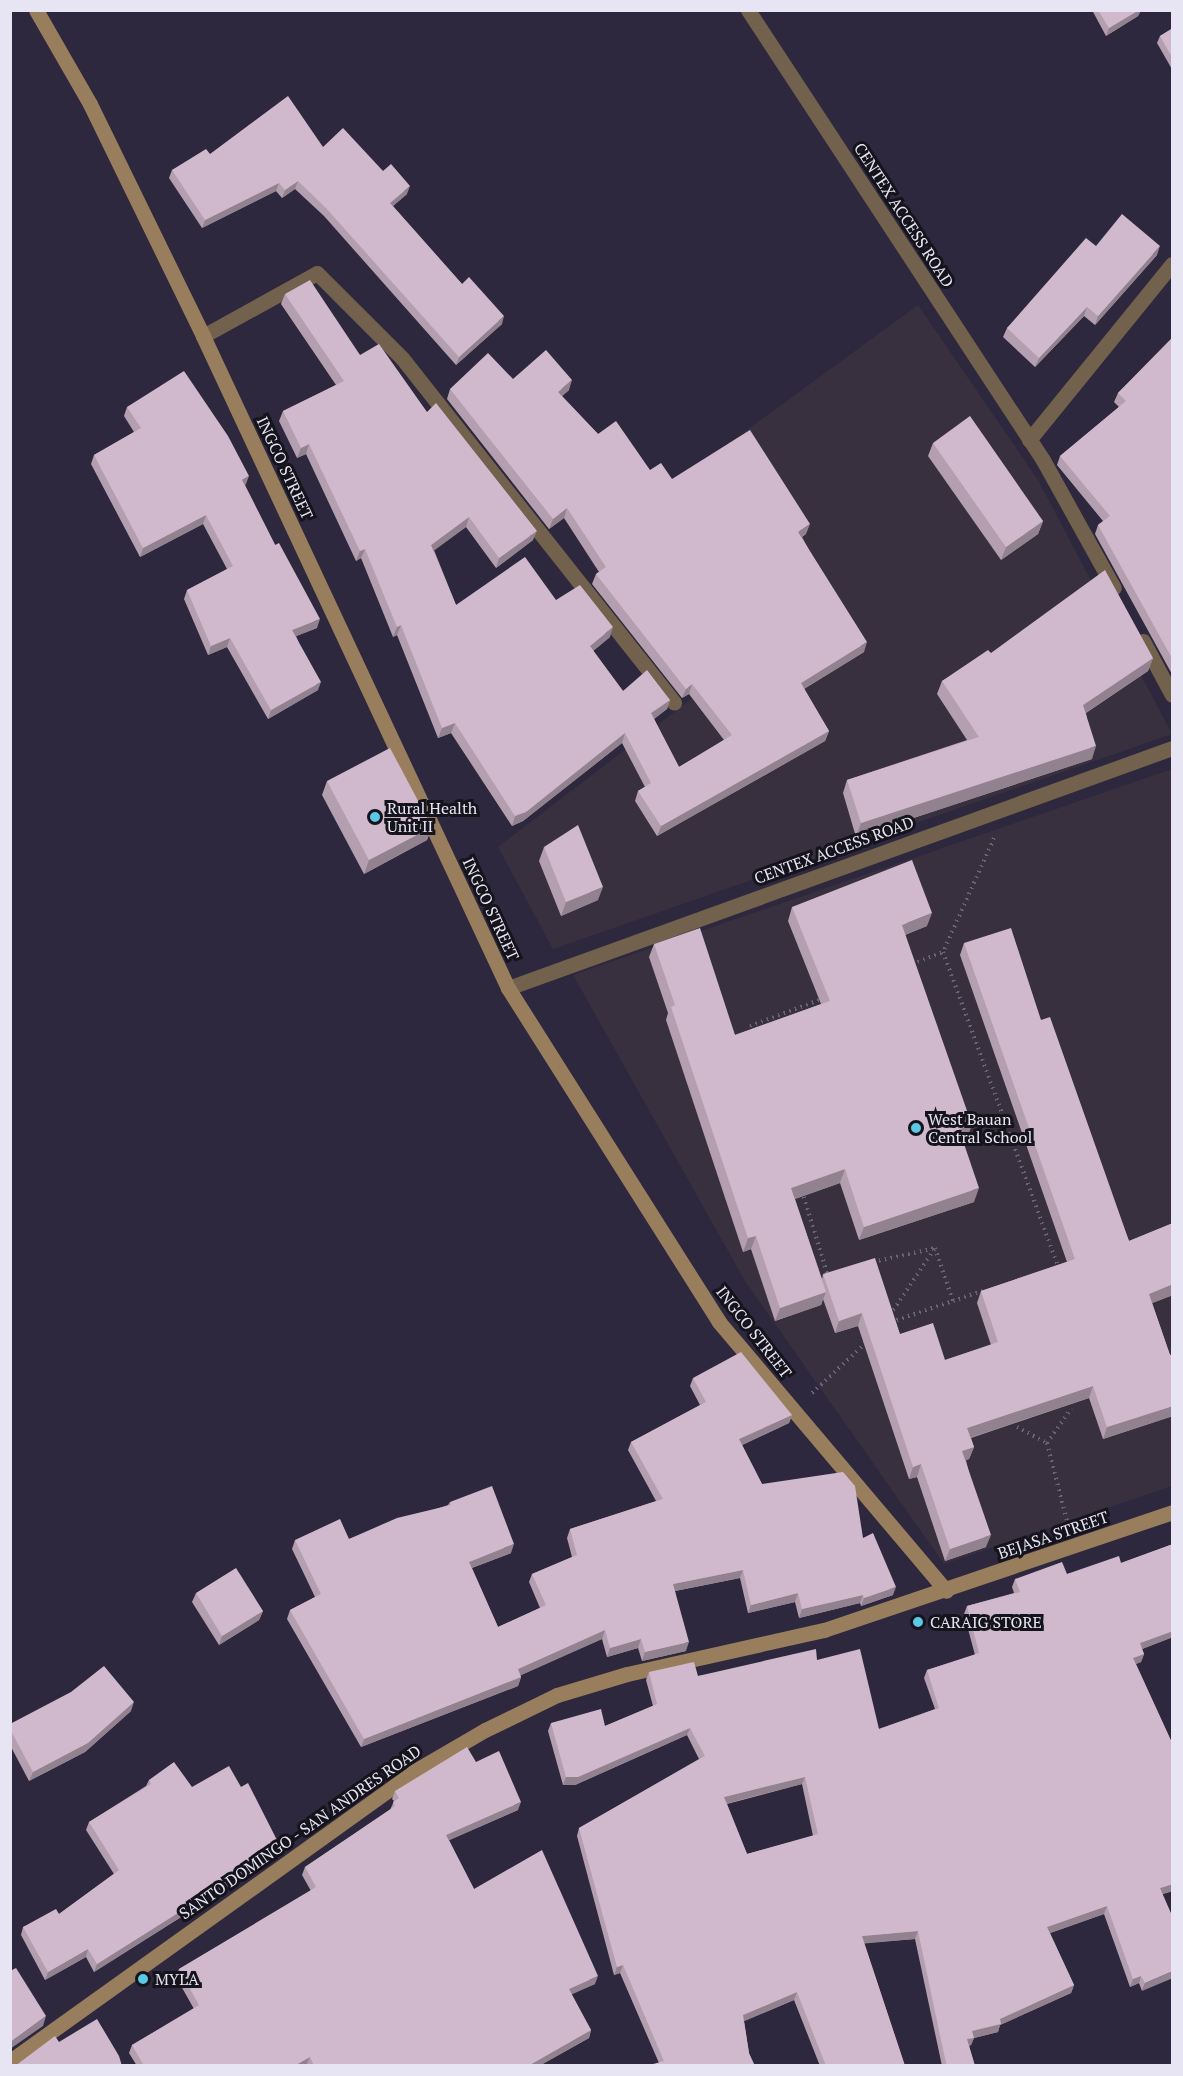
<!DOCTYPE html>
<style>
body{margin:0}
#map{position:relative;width:1183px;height:2076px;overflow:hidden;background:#2d283d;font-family:"PT Serif",serif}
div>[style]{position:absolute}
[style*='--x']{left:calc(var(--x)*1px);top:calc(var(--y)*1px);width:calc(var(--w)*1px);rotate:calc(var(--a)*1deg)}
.education>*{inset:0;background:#38303f}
.path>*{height:4px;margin-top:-2px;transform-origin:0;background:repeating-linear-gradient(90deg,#696578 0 1.5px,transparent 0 6px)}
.lane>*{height:15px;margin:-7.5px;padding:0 7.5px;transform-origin:7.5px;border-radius:7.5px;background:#72614d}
.street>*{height:15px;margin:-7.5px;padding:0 7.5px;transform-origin:7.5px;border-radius:7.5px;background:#72614d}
.secondary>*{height:15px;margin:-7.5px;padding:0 7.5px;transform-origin:7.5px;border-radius:7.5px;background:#997e5d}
.wall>*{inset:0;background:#b49fb0}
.shaded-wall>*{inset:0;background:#928290}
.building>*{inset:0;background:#d1b9cd}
.dots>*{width:16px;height:16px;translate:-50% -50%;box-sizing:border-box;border:3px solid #15131c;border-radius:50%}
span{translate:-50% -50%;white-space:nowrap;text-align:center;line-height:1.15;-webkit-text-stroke:6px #15131c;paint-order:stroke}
.street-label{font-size:16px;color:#e7e5f3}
.poi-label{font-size:16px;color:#e7e5f3}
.left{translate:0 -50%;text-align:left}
.frame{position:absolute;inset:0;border:12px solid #e7e5f3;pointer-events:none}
</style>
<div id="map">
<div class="education">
<i style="clip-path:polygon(918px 305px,1038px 480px,1172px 734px,553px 949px,498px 847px,788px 625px,691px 471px)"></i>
<i style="clip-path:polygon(1172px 769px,1172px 1486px,944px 1564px,745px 1281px,573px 975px)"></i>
</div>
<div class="path">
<i style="--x:994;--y:838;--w:125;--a:114.1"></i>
<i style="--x:943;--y:952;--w:335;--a:69.9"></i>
<i style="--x:912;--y:964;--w:33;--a:-21"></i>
<i style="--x:752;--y:1032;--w:6;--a:-108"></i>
<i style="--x:750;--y:1026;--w:77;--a:-20.6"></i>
<i style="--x:802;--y:1191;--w:86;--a:73"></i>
<i style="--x:827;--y:1273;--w:6;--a:-9"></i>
<i style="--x:873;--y:1262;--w:64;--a:-12.7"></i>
<i style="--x:890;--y:1315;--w:81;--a:-56.1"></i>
<i style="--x:935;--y:1248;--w:56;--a:71.2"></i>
<i style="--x:953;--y:1301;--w:34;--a:-19"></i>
<i style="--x:891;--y:1322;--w:65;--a:-18.7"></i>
<i style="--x:812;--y:1393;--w:76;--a:-42.9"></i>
<i style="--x:1017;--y:1427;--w:34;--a:28"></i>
<i style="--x:1047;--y:1443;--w:42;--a:-54.8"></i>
<i style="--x:1047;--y:1443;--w:81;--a:75.6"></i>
</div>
<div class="lane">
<i style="--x:748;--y:10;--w:538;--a:56.75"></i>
<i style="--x:1043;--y:460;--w:146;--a:61"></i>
<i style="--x:1029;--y:440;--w:227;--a:-50.9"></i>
<i style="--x:1143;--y:641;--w:61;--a:61.8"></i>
<i style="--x:508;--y:988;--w:706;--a:-19.87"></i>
</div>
<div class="street">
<i style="--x:203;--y:336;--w:130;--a:-28.9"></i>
<i style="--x:317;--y:273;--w:120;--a:45"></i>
<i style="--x:402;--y:358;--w:439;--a:51.7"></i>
</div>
<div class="secondary">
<i style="--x:36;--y:10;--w:108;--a:60.1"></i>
<i style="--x:90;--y:104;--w:258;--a:64"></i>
<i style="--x:203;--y:336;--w:720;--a:64.93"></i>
<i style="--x:508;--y:988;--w:395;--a:57.7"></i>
<i style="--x:719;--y:1322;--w:352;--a:49.8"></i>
<i style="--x:10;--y:2061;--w:496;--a:-35.6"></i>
<i style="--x:413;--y:1772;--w:83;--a:-30.3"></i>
<i style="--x:485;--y:1730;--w:80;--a:-25.9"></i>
<i style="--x:557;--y:1695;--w:73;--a:-16.7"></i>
<i style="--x:627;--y:1674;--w:202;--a:-12.6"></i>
<i style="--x:824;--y:1630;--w:367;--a:-18.7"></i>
</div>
<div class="wall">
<i style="clip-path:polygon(1092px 10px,1141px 10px,1138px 16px,1106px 36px)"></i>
<i style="clip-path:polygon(1173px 28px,1173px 71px,1157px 43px,1160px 36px)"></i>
<i style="clip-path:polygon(323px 147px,383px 171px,407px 194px,393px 206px,462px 284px,502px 324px,456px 365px,324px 216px,295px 189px,282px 198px,276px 191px,202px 228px,169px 178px,172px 170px,210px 154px)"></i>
<i style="clip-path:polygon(1096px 246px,1157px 255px,1095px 325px,1084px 316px,1035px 367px,1003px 337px,1007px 328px)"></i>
<i style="clip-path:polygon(285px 294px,360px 355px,427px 412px,533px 540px,496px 568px,466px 527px,434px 550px,456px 605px,556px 600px,610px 637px,593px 651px,623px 691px,670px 700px,667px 709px,654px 719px,679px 767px,724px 740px,689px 694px,682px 698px,592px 584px,596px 574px,599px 572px,564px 518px,549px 529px,447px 399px,450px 389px,513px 379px,569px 390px,562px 396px,598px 434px,650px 470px,806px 534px,802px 537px,864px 652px,804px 689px,829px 731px,825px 741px,657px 836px,635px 801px,638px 791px,645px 787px,622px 743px,523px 821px,512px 826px,451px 733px,438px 738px,397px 635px,393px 637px,361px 558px,356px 561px,306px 454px,297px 458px,279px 421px,283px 411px,336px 385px,281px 304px)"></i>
<i style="clip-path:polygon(1173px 337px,1173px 676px,1095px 534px,1098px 525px,1103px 521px,1057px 465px,1060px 456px,1119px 407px,1114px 402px,1118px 393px)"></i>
<i style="clip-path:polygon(127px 407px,246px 484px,245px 485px,317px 628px,296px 636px,318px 690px,268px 719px,227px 647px,208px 655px,184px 599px,187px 590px,227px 569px,203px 524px,140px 557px,91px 464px,94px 455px,134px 432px,124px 416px)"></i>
<i style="clip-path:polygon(933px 443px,1043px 521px,1038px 534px,1001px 560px,928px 456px)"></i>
<i style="clip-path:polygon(991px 653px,1153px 658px,1148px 671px,1086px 713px,1092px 759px,856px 837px,843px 793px,847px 780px,967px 740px,937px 694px,942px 681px)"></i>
<i style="clip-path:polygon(327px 781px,432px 827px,427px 840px,364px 874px,322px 795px)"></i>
<i style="clip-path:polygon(544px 847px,598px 900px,561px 916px,539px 861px)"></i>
<i style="clip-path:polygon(792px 907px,927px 926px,905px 935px,967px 1138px,963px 1140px,974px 1202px,859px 1240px,840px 1183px,795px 1199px,822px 1279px,823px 1274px,900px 1334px,945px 1360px,991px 1345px,977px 1303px,981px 1291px,1067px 1262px,960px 955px,964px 943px,1041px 1020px,1129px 1241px,1173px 1223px,1173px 1295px,1152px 1303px,1170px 1355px,1173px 1354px,1173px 1416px,1103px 1439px,1089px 1398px,971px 1438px,974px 1447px,969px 1459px,966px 1460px,986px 1547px,945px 1561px,917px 1477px,909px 1479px,858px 1326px,835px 1333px,823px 1299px,821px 1305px,775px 1321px,751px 1249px,743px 1252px,666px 1020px,668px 1013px,649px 957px,654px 944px,735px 1035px,821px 1004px,788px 921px)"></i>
<i style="clip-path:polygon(693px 1378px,792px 1415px,789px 1423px,742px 1445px,762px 1484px,863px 1538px,893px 1595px,861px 1606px,860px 1603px,799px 1618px,795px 1602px,748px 1613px,740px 1578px,675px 1591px,686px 1651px,642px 1661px,638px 1648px,607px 1657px,602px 1639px,520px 1675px,521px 1677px,518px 1686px,361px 1747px,287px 1619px,290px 1610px,315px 1597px,292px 1549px,295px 1540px,349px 1539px,448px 1505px,450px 1502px,511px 1553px,472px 1568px,498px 1627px,540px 1608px,529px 1582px,532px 1574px,572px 1557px,567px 1538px,570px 1529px,656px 1501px,628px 1450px,631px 1442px,700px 1405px,690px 1386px)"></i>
<i style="clip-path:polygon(evenodd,1173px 1544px,1173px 1637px,1142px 1649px,1144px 1654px,1141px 1662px,1136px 1664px,1173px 1745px,1173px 1891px,1162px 1894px,1173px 1918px,1142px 1991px,1139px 1983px,1130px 1987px,1104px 1914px,1050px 1933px,1074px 1985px,1071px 1993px,1000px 2025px,998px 2032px,974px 2038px,971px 2045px,969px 2046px,975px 2066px,942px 2066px,915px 1939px,864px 1943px,905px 2066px,820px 2066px,794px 2000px,744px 2021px,749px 2053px,659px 2063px,620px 1973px,614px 1975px,577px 1836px,579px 1828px,699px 1759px,687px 1735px,575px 1785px,563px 1785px,548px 1731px,551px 1723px,605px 1726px,653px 1706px,646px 1680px,649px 1672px,698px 1676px,817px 1660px,879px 1729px,935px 1709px,924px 1678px,927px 1670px,975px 1655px,964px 1614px,967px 1606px,1014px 1593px,1012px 1587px,1015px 1579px,1067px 1574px,1121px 1563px,1173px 1544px,802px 1784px,813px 1836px,747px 1854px,727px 1804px,802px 1784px)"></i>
<i style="clip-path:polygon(196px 1593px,263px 1611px,259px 1620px,219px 1645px,192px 1602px)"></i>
<i style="clip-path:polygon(131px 1711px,85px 1752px,29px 1781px,10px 1745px,10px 1724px)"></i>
<i style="clip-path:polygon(476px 1762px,518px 1810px,449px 1840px,474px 1889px,595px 1984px,571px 1994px,591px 2030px,589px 2038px,539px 2066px,137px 2066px,129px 2053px,132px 2045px,194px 2009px,176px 1977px,179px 1969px,311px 1891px,302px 1875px,305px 1867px,390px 1810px,394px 1801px,392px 1799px,395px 1791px)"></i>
<i style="clip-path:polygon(149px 1780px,192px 1787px,278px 1856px,94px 1972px,86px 1957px,45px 1980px,21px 1935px,23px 1927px,59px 1914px,114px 1874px,86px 1830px,89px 1822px,146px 1786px)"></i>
</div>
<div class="shaded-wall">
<i style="clip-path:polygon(1139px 10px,1141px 10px,1138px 16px,1106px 36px,1109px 28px)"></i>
<i style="clip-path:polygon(298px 181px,295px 189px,282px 198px,285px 190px)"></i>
<i style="clip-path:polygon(279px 183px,276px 191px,202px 228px,205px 220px)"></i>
<i style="clip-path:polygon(410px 186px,407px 194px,387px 211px,390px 203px)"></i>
<i style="clip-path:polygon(1160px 246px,1157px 255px,1095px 325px,1098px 316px)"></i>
<i style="clip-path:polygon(1087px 307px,1084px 316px,1035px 367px,1039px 358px)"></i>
<i style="clip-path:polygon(504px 316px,502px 324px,456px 365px,459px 357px)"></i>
<i style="clip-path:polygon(572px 380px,569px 390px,555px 402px,558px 392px)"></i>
<i style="clip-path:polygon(309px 444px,306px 454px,297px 458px,301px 448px)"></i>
<i style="clip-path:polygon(249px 476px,246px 484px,239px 488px,242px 480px)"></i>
<i style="clip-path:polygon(567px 508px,564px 518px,549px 529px,553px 519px)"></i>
<i style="clip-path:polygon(206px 515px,203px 524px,140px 557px,143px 548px)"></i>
<i style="clip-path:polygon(469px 517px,466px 527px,428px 555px,431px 545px)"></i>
<i style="clip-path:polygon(1043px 521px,1038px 534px,1001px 560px,1006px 547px)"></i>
<i style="clip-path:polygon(810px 524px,806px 534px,795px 541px,798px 532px)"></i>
<i style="clip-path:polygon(537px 531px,533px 540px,496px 568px,499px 558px)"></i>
<i style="clip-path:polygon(365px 549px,361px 558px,356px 561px,360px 551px)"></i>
<i style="clip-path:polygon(320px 619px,317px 628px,289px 639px,292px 630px)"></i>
<i style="clip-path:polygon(401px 625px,397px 635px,393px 637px,397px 627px)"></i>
<i style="clip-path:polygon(613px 627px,610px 637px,587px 656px,590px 646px)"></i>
<i style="clip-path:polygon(230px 638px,227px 647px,208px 655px,211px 646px)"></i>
<i style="clip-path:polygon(867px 642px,864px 652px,797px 693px,801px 683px)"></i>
<i style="clip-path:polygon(1153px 658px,1148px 671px,1078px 718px,1083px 705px)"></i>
<i style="clip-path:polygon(321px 682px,318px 690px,268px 719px,271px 710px)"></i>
<i style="clip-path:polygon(692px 684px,689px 694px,682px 698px,686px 689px)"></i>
<i style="clip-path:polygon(670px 700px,667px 709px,648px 723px,651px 713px)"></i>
<i style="clip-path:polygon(455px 723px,451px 733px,438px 738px,442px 728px)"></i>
<i style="clip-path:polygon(829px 731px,825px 741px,657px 836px,661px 826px)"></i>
<i style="clip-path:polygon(625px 733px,622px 743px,523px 821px,512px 826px,515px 816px)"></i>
<i style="clip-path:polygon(1096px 746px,1092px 759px,856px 837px,861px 823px)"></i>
<i style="clip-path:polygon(432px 827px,427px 840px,364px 874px,369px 860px)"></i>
<i style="clip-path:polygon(603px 887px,598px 900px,561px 916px,566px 902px)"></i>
<i style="clip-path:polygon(932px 913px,927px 926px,897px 938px,902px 925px)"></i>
<i style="clip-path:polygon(972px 1125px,967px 1138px,954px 1142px,959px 1129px)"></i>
<i style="clip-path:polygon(845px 1169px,840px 1183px,786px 1202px,791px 1188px)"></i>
<i style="clip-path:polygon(979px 1188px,974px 1202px,859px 1240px,864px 1227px)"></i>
<i style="clip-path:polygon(756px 1236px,751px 1249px,743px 1252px,748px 1238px)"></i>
<i style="clip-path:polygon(1173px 1284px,1173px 1295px,1145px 1306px,1149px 1294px)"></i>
<i style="clip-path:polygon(826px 1292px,821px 1305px,775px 1321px,780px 1308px)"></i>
<i style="clip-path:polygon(862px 1313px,858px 1326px,835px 1333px,839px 1321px)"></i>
<i style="clip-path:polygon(1093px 1386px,1089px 1398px,963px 1440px,967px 1428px)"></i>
<i style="clip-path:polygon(1173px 1406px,1173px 1416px,1103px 1439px,1107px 1427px)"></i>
<i style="clip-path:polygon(792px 1415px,789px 1423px,736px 1448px,739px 1439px)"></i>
<i style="clip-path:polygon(974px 1447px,969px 1459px,958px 1463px,962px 1451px)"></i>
<i style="clip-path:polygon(921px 1464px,917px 1477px,909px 1479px,913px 1467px)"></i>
<i style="clip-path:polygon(991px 1535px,986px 1547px,945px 1561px,950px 1549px)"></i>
<i style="clip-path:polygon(514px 1544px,511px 1553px,466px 1570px,469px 1562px)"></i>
<i style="clip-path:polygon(743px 1570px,740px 1578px,670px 1592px,673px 1584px)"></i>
<i style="clip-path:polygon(896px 1587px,893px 1595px,861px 1606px,864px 1598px)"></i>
<i style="clip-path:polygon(798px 1593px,795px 1602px,748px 1613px,751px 1605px)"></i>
<i style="clip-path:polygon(863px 1595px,860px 1603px,799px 1618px,802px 1609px)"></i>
<i style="clip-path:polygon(263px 1611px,259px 1620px,219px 1645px,222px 1636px)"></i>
<i style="clip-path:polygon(605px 1630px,602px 1639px,515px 1678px,518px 1669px)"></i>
<i style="clip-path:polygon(1173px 1631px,1173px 1637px,1137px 1651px,1140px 1643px)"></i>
<i style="clip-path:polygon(641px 1639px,638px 1648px,607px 1657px,610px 1648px)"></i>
<i style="clip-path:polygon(689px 1642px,686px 1651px,642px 1661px,645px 1652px)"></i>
<i style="clip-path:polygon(1144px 1654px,1141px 1662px,1130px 1666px,1133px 1658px)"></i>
<i style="clip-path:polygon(521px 1677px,518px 1686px,361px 1747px,364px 1739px)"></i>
<i style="clip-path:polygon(134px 1702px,131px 1711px,85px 1752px,29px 1781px,33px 1772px)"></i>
<i style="clip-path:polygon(690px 1728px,687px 1735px,575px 1785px,563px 1785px,566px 1777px)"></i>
<i style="clip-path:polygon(805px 1777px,802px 1784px,721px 1805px,724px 1797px)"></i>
<i style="clip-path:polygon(521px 1802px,518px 1810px,443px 1843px,446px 1835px)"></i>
<i style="clip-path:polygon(281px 1848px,278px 1856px,94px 1972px,97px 1964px)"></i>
<i style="clip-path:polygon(1173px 1884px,1173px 1891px,1157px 1896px,1160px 1888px)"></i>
<i style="clip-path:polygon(1107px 1906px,1104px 1914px,1045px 1935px,1047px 1927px)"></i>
<i style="clip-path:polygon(918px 1931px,915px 1939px,859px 1944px,862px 1936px)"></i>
<i style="clip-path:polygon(88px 1949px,86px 1957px,45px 1980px,48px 1972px)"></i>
<i style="clip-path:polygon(623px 1965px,620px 1973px,614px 1975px,617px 1967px)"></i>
<i style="clip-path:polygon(1173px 1971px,1173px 1978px,1142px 1991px,1145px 1983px)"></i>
<i style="clip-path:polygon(598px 1976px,595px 1984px,566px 1997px,569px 1989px)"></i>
<i style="clip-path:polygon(1141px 1976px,1139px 1983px,1130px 1987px,1133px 1979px)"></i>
<i style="clip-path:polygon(1074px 1985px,1071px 1993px,1000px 2025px,998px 2032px,974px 2038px,971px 2045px,964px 2047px,967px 2039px,972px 2031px)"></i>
<i style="clip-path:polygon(797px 1992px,794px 2000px,740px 2023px,743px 2015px)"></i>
<i style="clip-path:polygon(46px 2016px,43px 2026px,10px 2049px,12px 2041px)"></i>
<i style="clip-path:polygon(591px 2030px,589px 2038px,539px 2066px,528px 2066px)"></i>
<i style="clip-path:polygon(310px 2057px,306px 2066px,294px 2066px)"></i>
</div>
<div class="building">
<i style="clip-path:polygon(1098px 10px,1139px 10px,1109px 28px)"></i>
<i style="clip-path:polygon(1173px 28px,1173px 59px,1160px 36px)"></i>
<i style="clip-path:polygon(288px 96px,323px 147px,343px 128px,383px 171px,391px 164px,410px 186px,390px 203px,462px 284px,469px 277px,504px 316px,459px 357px,326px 208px,298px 181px,285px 190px,279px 183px,205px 220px,172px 170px,206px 149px,210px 154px)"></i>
<i style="clip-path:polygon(1122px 214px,1160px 246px,1098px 316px,1087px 307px,1039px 358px,1007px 328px,1086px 238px,1096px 246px)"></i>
<i style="clip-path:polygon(310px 280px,360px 355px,379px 344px,427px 412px,436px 403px,537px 531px,499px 558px,469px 517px,431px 545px,456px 605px,525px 557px,556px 600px,580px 585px,613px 627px,590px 646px,623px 691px,647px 670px,670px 700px,651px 713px,679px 767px,732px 735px,692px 684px,686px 689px,596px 574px,606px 567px,567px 508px,553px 519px,450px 389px,488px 353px,513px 379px,546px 350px,572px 380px,558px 392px,598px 434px,616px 421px,650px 470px,661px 463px,672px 479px,750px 430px,810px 524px,798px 532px,867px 642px,801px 683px,829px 731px,661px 826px,638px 791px,651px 783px,625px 733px,526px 812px,515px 816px,455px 723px,442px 728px,401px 625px,397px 627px,365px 549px,360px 551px,309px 444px,301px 448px,283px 411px,344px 381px,285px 294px)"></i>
<i style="clip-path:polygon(1173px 337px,1173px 660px,1098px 525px,1110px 516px,1060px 456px,1126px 401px,1118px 393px)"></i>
<i style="clip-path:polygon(184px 371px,228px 436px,249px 476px,242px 480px,275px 545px,279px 543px,320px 619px,292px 630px,321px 682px,271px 710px,230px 638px,211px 646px,187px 590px,233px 566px,206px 515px,143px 548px,94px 455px,141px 428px,127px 407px)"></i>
<i style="clip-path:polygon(970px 416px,1043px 521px,1006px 547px,933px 443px)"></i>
<i style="clip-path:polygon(1105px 570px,1153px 658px,1083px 705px,1096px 746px,861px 823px,847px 780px,979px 737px,942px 681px,988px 650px,991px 653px)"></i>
<i style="clip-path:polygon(390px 748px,432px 827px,369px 860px,327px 781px)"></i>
<i style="clip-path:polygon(578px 825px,603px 887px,566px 902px,544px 847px)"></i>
<i style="clip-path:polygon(912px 860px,932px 913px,902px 925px,972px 1125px,959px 1129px,979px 1188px,864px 1227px,845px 1169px,791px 1188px,826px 1292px,780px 1308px,756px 1236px,748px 1238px,671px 1007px,675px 1005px,654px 944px,700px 928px,735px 1035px,830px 1001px,792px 907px)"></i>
<i style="clip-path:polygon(1011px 928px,1041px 1020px,1050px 1017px,1129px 1241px,1173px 1223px,1173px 1284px,1149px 1294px,1170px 1355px,1173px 1354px,1173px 1406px,1107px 1427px,1093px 1386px,967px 1428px,974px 1447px,962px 1451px,991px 1535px,950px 1549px,921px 1464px,913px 1467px,862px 1313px,839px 1321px,823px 1274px,875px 1258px,900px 1334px,933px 1323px,945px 1360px,998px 1342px,981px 1291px,1075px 1259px,964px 943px)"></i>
<i style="clip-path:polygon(741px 1352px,792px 1415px,739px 1439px,762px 1484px,843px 1472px,855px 1486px,863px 1538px,873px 1533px,896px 1587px,864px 1598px,863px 1595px,802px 1609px,798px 1593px,751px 1605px,743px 1570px,673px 1584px,689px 1642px,645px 1652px,641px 1639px,610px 1648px,605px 1630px,518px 1669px,521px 1677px,364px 1739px,290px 1610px,321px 1594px,295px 1540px,340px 1519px,349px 1539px,397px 1518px,451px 1505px,450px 1502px,492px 1486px,514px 1544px,469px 1562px,498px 1627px,546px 1605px,532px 1574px,577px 1555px,570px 1529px,663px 1499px,631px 1442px,706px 1402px,693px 1378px)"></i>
<i style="clip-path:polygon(evenodd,1173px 1544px,1173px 1631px,1140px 1643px,1144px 1654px,1133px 1658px,1173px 1745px,1173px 1884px,1160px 1888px,1173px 1918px,1173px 1971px,1145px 1983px,1141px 1976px,1133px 1979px,1107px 1906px,1047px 1927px,1074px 1985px,1000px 2019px,1001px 2024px,972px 2031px,974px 2038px,967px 2039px,975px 2066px,947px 2066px,944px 2054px,918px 1931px,862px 1936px,905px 2066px,826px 2066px,797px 1992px,743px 2015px,749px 2053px,755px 2066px,646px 2066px,664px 2061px,623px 1965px,617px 1967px,579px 1828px,705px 1756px,690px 1728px,578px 1777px,566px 1777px,551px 1723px,601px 1709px,605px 1726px,657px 1704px,649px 1672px,694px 1662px,698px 1676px,816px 1649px,817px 1660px,860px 1649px,879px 1729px,939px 1708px,927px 1670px,979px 1653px,967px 1606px,1020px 1592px,1015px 1579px,1062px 1562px,1067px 1574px,1119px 1556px,1121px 1563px,1173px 1544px,805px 1777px,818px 1834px,747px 1854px,724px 1797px,805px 1777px)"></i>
<i style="clip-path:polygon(236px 1568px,263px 1611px,222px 1636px,196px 1593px)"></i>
<i style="clip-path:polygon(104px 1666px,134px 1702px,88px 1743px,33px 1772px,10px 1729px,10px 1724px,71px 1692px)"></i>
<i style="clip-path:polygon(467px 1747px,476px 1762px,499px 1751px,521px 1802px,446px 1835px,474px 1889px,542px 1850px,598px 1976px,569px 1989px,591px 2030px,528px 2066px,314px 2066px,310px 2057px,294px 2066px,144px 2066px,132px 2045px,199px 2005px,179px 1969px,316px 1887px,305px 1867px,395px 1806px,393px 1802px,399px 1798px,395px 1791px)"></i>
<i style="clip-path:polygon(174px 1762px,192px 1787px,229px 1766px,241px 1787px,248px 1783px,281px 1848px,97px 1964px,88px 1949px,48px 1972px,23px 1927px,56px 1909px,59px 1914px,119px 1870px,89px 1822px,151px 1784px,149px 1780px)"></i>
<i style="clip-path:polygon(16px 1968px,46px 2016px,12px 2041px,10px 2039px,10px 1971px)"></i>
<i style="clip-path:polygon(97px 2019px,119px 2056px,122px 2066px,15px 2066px,55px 2036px,59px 2042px)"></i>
</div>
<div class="dots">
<i style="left:375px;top:817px;background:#5bc8e6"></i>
<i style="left:916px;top:1128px;background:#5bc8e6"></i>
<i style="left:918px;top:1622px;background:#5bc8e6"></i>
<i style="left:143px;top:1979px;background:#5bc8e6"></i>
</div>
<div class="street-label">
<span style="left:904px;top:215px;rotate:57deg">CENTEX ACCESS ROAD</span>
<span style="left:285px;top:468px;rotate:65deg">INGCO STREET</span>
<span style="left:834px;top:850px;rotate:-20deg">CENTEX ACCESS ROAD</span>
<span style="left:491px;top:909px;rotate:65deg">INGCO STREET</span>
<span style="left:754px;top:1332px;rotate:52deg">INGCO STREET</span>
<span style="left:1053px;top:1535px;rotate:-19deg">BEJASA STREET</span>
<span style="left:300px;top:1832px;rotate:-35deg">SANTO DOMINGO - SAN ANDRES ROAD</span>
</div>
<div class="poi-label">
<span class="left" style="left:387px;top:817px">Rural Health<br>Unit II</span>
<span class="left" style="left:928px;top:1128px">West Bauan<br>Central School</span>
<span class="left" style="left:930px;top:1622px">CARAIG STORE</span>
<span class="left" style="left:155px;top:1979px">MYLA</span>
</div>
<div class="frame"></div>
</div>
